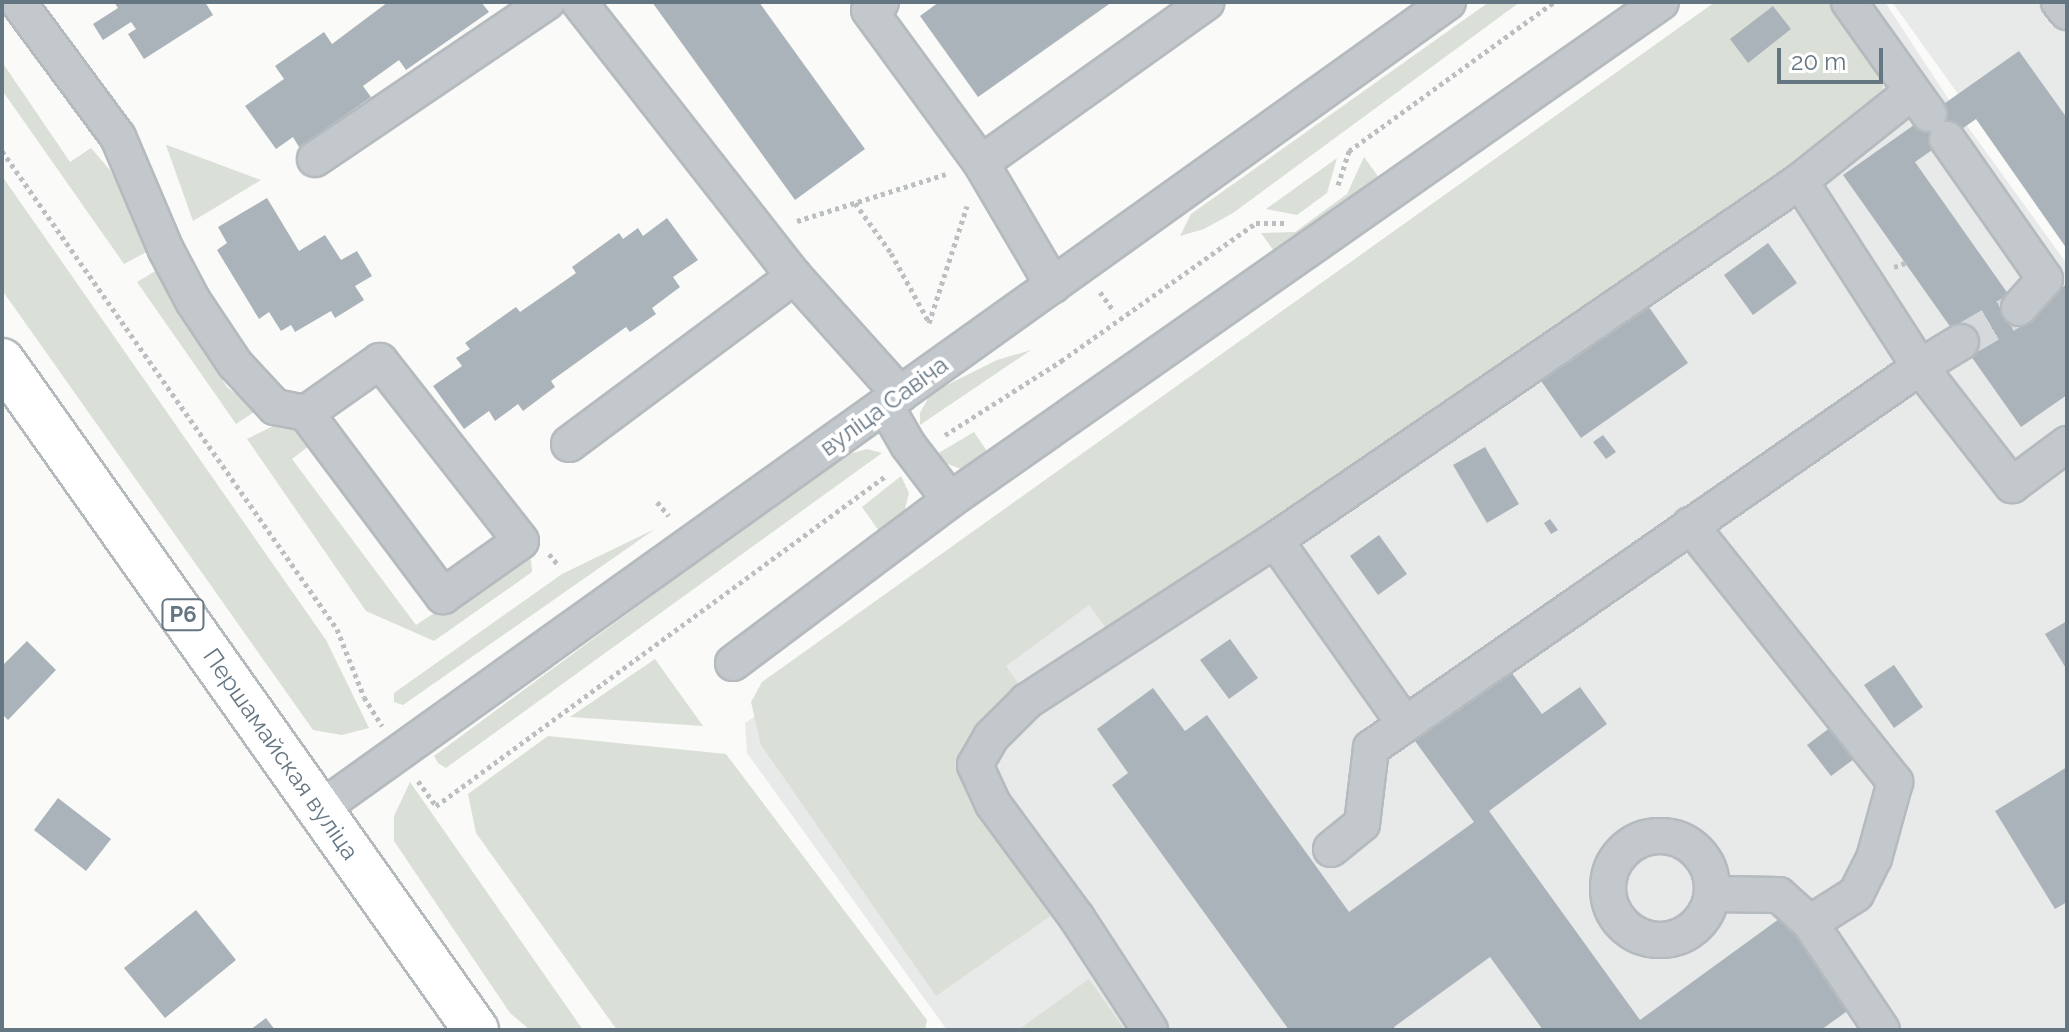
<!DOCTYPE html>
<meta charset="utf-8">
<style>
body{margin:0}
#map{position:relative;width:2069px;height:1032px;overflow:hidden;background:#fafaf8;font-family:Raleway,sans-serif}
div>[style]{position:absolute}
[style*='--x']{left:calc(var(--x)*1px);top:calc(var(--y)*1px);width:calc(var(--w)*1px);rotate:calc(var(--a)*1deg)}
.built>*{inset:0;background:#e8e9e9}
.green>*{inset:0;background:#dadfd7}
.building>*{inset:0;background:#aab3b9}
.minor-tunnel>*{height:34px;margin-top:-17px;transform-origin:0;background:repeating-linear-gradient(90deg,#d5d9db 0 34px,transparent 0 51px)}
.path>*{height:5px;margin-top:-2.5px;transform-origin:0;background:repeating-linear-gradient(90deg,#bbbfc2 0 4px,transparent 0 8px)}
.roads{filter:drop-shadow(2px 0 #b5babe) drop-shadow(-2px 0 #b5babe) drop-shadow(0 2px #b5babe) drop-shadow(0 -2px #b5babe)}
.minor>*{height:34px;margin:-17px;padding:0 17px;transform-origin:17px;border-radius:17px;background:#c3c8cc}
.minor>.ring{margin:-17px;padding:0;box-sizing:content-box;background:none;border:34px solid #c3c8cc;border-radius:50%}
.major>*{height:44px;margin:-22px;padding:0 22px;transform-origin:22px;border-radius:22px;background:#fff}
span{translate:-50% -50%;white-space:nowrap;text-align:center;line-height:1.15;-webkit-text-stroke:8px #fff;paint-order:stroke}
.shield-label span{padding:2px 6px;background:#fff;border:2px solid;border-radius:6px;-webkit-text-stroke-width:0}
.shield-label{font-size:22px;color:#657683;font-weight:700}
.street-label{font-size:24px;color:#657683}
.frame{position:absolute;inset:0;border:4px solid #657683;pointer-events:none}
.scale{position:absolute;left:1777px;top:48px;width:106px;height:36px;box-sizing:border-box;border:4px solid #657683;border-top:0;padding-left:10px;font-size:24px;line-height:28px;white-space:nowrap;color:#657683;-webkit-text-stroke:6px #fff;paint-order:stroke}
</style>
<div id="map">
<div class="built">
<i style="clip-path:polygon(1772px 2px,1885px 2px,1955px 109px,2067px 264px,2067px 1030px,947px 1030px,747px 753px,745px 723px)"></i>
<i style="clip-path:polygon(1892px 2px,2067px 2px,2067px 249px,1976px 119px)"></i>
</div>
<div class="green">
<i style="clip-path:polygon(1489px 2px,1520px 2px,1233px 213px,1204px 229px,1180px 236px,1191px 214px)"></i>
<i style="clip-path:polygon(1715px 2px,1832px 2px,1882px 72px,1883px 94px,1846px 135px,1109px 632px,1089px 605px,1006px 666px,1025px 693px,965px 750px,1056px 912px,936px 996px,761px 745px,751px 702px,762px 682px)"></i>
<i style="clip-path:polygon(2px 62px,70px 162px,91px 148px,110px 170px,152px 249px,124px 264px,2px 90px)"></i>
<i style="clip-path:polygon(166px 145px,167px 145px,261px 180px,193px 221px)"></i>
<i style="clip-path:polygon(1364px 157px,1380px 179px,1277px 255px,1261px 233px,1295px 232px,1347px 194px)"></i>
<i style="clip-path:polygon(1337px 158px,1327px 193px,1297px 215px,1266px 209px)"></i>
<i style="clip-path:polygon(2px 176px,326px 640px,369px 728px,342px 735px,313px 730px,2px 290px)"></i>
<i style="clip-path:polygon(157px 270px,181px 317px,227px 387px,257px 410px,236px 424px,137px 282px)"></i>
<i style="clip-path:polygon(1031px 350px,920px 425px,920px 413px,931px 393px,997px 360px)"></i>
<i style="clip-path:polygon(281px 422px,302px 432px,310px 445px,292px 459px,416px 625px,523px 554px,531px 560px,532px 572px,434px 641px,366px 611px,247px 439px)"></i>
<i style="clip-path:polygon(974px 432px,989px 454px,975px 467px,961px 469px,945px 463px,937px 454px)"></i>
<i style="clip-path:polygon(867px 449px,882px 453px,446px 768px,438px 763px,434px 756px,842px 456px)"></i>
<i style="clip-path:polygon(901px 476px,909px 493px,904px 513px,879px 531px,862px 507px)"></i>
<i style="clip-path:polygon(655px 529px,403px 705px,394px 702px,394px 693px,562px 574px)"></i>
<i style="clip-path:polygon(655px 659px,703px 726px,570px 717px)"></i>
<i style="clip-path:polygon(548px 736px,726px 754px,927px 1020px,925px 1030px,617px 1030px,476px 833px,468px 794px)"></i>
<i style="clip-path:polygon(410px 782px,583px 1030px,530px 1030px,510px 1013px,394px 841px,394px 816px)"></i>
<i style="clip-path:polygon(1089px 979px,1125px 1030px,1018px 1030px)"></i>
</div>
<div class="building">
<i style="clip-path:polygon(114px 2px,205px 2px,213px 15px,144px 59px,128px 34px,136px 29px,131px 22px,103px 40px,93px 24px,118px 8px)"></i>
<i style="clip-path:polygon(388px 2px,481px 2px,489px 12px,406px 70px,399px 60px,363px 86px,371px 97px,299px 147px,293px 137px,276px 149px,245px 106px,284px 79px,275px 66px,324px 32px,332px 44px)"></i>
<i style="clip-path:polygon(652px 2px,759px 2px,865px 149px,795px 200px)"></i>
<i style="clip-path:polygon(939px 2px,1112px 2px,978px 97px,920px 16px)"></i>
<i style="clip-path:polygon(1773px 6px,1791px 29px,1748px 63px,1730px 39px)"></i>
<i style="clip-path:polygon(2019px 51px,2067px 118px,2067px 249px,1976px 119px,1915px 162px,2023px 315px,2067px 284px,2067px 395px,2021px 427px,1843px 175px)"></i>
<i style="clip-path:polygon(267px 198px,299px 251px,325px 235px,341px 260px,357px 251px,372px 276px,355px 286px,364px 300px,335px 318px,331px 311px,295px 332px,291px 325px,281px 331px,269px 312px,259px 319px,217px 250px,227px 243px,218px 227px)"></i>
<i style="clip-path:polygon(667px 218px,698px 260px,673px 277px,680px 287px,652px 308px,656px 314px,630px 332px,626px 327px,551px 381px,555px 387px,523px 411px,518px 404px,495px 421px,489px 411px,464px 429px,433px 386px,462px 366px,456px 358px,470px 349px,465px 343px,516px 307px,520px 312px,576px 273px,572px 267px,619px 233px,623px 239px,638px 228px,643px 236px)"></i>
<i style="clip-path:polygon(1768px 243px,1797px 283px,1753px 315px,1724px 275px)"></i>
<i style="clip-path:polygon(1644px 300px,1688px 363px,1581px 438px,1537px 375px)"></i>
<i style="clip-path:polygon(1603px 435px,1616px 452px,1606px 459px,1593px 442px)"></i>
<i style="clip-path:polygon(1485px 447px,1519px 504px,1487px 523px,1453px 465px)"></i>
<i style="clip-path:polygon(1550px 519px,1558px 530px,1551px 534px,1544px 523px)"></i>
<i style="clip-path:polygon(1379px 535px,1407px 574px,1378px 595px,1350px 556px)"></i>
<i style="clip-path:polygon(2067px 621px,2067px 670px,2045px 634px)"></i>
<i style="clip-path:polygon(1230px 639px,1258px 678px,1229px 699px,1200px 660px)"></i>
<i style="clip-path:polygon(27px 641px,56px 670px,8px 720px,2px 714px,2px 666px)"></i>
<i style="clip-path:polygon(1503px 661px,1542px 714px,1580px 687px,1607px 724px,1489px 811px,1640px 1020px,1783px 916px,1850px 1009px,1821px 1030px,1543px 1030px,1490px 957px,1394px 1027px,1396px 1030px,1289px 1030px,1112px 785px,1128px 773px,1097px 729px,1153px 688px,1185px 731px,1207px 715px,1349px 912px,1474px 822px,1407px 730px)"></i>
<i style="clip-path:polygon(1894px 665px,1923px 707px,1894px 728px,1864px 685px)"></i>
<i style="clip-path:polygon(1831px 727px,1854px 759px,1831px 776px,1807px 745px)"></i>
<i style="clip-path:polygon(2067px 767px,2067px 902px,2055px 909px,1995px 811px)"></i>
<i style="clip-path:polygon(58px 798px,111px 839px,86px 871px,34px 830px)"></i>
<i style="clip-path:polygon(196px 910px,236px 960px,165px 1018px,124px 968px)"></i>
<i style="clip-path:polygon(266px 1018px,275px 1030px,250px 1030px)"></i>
</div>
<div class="minor-tunnel">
<i style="--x:1961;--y:342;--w:67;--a:-30.4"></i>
</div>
<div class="path">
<i style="--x:2;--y:151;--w:584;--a:54.98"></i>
<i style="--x:337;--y:629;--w:73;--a:68.3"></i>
<i style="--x:364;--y:697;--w:34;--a:58"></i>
<i style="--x:1338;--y:185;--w:36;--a:-72"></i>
<i style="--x:1349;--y:151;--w:253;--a:-36"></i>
<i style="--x:855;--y:203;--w:62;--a:54.2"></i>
<i style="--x:891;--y:253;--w:79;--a:61.2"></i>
<i style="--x:797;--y:221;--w:156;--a:-17.5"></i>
<i style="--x:1894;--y:267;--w:12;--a:-20"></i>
<i style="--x:1100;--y:292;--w:24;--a:54"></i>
<i style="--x:929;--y:323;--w:123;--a:-72"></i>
<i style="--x:945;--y:435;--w:138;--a:-32.5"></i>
<i style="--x:1061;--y:361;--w:239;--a:-35.3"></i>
<i style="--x:1256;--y:223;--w:29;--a:0"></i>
<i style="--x:657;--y:502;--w:18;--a:49"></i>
<i style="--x:549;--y:554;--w:16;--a:50"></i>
<i style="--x:418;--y:781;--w:31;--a:54"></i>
<i style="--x:436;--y:806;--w:559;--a:-36.28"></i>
</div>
<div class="roads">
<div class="minor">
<i style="--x:18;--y:2;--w:168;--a:53.5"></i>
<i style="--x:118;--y:137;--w:123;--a:67"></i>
<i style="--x:166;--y:250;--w:58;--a:62.1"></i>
<i style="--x:193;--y:301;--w:76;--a:56.3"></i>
<i style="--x:235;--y:364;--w:59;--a:47.1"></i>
<i style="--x:275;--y:407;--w:32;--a:11"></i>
<i style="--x:306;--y:413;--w:229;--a:53.2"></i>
<i style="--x:443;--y:596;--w:95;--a:-35.2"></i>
<i style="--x:521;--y:541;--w:229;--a:-128.1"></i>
<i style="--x:380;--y:361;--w:90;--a:144.9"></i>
<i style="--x:579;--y:2;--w:348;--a:51.9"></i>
<i style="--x:794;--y:276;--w:159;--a:48.1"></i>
<i style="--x:881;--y:2;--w:14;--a:146"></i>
<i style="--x:869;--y:10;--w:190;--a:53.8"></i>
<i style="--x:981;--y:163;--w:277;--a:-35.5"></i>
<i style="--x:1849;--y:2;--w:138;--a:54.5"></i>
<i style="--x:2059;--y:2;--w:13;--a:51"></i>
<i style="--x:1947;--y:139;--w:171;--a:55"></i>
<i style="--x:2045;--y:279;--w:39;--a:132"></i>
<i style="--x:315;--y:159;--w:280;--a:-34.1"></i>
<i style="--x:981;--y:163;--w:142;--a:59.5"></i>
<i style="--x:1800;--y:181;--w:221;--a:57.2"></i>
<i style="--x:1920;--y:367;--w:150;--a:52.1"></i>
<i style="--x:2012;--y:485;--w:69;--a:-36.7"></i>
<i style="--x:885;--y:405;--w:46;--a:60.1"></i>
<i style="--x:908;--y:445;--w:69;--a:52.6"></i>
<i style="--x:569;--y:444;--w:281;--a:-36.7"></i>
<i style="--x:1690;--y:525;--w:329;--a:51.4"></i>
<i style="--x:1895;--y:782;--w:79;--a:105.4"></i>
<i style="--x:1874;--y:858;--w:40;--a:116.6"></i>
<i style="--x:1856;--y:894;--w:54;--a:147.8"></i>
<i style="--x:1810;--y:923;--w:129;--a:56.1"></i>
<i style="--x:1275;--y:540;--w:224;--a:54.8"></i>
<i style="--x:733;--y:663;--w:271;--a:-36.9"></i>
<i style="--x:950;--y:500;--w:868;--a:-35.01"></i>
<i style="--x:320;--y:809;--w:1387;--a:-35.58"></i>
<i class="ring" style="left:1608px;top:836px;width:70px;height:70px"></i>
<i style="--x:1331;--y:849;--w:40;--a:-39"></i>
<i style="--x:1362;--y:824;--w:77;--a:-83.2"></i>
<i style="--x:1371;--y:748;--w:668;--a:-34.76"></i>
<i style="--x:1920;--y:367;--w:48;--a:-31.4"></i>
<i style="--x:1712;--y:894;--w:67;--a:0.9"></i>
<i style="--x:1779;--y:895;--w:42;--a:42.1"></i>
<i style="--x:1150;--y:1030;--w:134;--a:-123.1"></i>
<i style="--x:1077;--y:918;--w:142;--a:-126.4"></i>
<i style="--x:993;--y:804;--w:43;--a:-114.8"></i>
<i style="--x:975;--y:765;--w:32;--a:-60"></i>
<i style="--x:991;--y:737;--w:51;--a:-45"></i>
<i style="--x:1027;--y:701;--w:296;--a:-33"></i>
<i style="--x:1275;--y:540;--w:636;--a:-34.36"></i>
<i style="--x:1800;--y:181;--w:143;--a:-38.5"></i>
</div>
<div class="major">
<i style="--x:2;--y:361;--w:820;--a:54.68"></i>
</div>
</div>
<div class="shield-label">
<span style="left:183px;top:615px">Р6</span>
</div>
<div class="street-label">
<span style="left:884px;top:406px;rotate:-36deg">вуліца Савіча</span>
<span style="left:281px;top:754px;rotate:55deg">Першамайская вуліца</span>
</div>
<div class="frame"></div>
<div class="scale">20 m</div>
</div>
